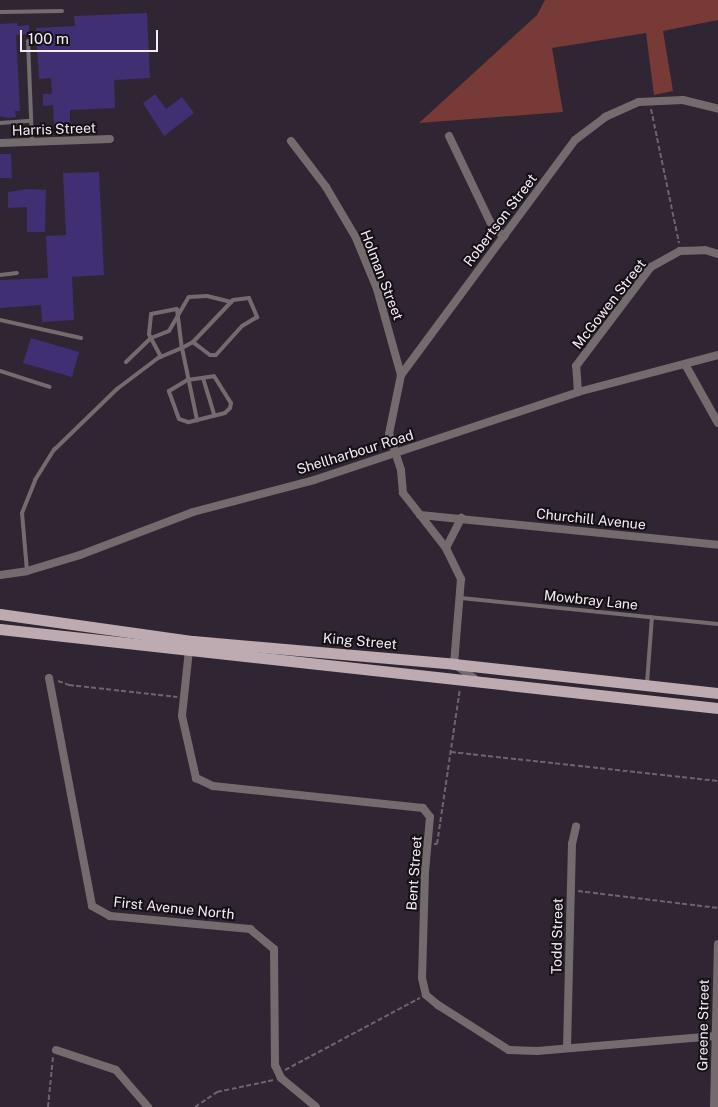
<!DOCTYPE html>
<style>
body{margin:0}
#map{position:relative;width:718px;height:1107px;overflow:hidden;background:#302532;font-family:"Public Sans",sans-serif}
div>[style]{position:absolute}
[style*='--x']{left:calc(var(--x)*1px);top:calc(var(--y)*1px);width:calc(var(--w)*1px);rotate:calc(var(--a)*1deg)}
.green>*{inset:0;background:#783a37}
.building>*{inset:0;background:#412f74}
.path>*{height:2px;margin-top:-1px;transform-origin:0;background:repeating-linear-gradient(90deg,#6d636e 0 5px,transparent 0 7.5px)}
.lane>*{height:4px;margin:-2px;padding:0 2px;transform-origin:2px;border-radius:2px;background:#746b6e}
.street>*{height:8px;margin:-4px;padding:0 4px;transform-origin:4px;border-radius:4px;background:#746b6e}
.primary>*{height:11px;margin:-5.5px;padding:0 5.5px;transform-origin:5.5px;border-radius:5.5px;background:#beabb2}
span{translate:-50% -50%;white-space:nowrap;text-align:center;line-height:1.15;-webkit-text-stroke:4px #151016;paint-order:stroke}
.street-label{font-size:14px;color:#f4edf5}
.scale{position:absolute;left:20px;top:30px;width:138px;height:22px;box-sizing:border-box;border:2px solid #f4edf5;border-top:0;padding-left:6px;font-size:15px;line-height:18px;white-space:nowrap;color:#f4edf5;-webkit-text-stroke:4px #151016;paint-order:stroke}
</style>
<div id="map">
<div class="green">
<i style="clip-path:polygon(545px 0,718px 0,718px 20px,663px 31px,673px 91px,654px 95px,646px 33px,552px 48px,563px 112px,419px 123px,537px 15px)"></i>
</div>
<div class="building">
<i style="clip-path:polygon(147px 13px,150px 78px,114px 80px,115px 108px,70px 110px,70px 123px,54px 124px,53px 105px,43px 106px,43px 94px,52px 94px,51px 78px,39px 79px,36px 28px,75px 26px,74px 16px)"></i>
<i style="clip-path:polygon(17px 23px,18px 26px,29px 25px,29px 34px,16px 35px,20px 111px,15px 111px,16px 117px,7px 118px,0 116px,0 24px)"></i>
<i style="clip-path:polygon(155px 94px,166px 109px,182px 97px,194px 113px,164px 136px,143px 103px)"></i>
<i style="clip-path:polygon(0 154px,11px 154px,12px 178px,0 178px)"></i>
<i style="clip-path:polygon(99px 172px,104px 275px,72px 277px,74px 320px,42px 322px,41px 305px,0 308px,0 280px,48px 278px,46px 236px,66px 235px,63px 173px)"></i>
<i style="clip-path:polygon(28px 189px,46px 190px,45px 232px,27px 232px,27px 207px,8px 208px,8px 192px)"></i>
<i style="clip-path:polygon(31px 338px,79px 352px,72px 377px,23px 363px)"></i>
</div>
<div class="path">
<i style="--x:651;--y:109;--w:137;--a:78.2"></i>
<i style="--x:58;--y:681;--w:12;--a:20"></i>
<i style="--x:69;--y:685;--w:109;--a:6.3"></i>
<i style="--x:451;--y:752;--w:269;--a:6.2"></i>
<i style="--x:434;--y:844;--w:3;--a:0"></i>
<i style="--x:437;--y:844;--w:157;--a:-81.6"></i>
<i style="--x:578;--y:891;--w:141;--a:6.9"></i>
<i style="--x:285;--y:1070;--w:153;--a:-28.1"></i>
<i style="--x:48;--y:1107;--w:50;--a:-84.3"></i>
<i style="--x:195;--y:1107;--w:27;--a:-34"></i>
<i style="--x:217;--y:1092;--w:58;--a:-11.9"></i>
</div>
<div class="lane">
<i style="--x:0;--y:12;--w:62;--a:-0.9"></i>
<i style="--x:28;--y:41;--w:101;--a:87.7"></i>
<i style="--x:0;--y:123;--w:31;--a:-4"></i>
<i style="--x:0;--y:275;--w:17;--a:-7"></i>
<i style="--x:0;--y:320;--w:83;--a:12.5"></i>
<i style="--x:182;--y:348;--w:13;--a:-29"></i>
<i style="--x:193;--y:342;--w:58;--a:-46.4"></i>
<i style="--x:233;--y:300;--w:16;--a:-7"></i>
<i style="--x:249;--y:298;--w:21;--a:67"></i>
<i style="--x:257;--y:317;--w:17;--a:149"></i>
<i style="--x:242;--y:326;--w:39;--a:132"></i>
<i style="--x:216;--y:355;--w:6;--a:180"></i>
<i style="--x:210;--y:355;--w:21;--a:-143"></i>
<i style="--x:161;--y:357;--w:26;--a:-118"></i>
<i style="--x:149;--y:334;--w:20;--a:-84"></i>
<i style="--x:151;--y:314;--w:26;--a:-11"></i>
<i style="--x:177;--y:309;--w:39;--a:83"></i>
<i style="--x:126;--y:362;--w:35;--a:-44"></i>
<i style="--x:151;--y:338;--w:19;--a:-21"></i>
<i style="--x:169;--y:331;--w:39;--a:-60"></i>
<i style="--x:189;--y:297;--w:18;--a:-3"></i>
<i style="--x:207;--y:296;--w:25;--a:14"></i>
<i style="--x:0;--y:371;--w:52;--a:17.7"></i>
<i style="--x:214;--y:376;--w:32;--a:58"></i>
<i style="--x:231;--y:403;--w:5;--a:101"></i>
<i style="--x:230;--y:408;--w:7;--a:135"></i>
<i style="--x:225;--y:413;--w:38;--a:166"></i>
<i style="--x:188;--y:422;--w:9;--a:-162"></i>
<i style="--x:179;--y:419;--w:30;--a:-110"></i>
<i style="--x:169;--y:391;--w:21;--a:-31"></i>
<i style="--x:187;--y:380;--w:27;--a:-8"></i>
<i style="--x:203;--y:378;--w:39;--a:73"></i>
<i style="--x:27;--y:571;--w:58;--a:-94.9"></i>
<i style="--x:22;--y:513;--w:35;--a:-68"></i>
<i style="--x:35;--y:480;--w:36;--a:-58"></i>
<i style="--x:54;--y:450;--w:88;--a:-44.1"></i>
<i style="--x:117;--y:389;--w:51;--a:-37.1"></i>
<i style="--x:158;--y:358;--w:26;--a:-23"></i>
<i style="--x:182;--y:348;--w:74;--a:78.2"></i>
<i style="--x:461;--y:598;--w:258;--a:5.8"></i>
<i style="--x:647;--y:683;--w:66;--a:-85.7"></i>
</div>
<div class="street">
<i style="--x:449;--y:136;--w:102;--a:64.4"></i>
<i style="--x:493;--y:228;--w:14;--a:36"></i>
<i style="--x:291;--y:141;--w:58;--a:52.7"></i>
<i style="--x:326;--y:187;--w:59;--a:59.5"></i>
<i style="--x:356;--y:238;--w:55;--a:67.6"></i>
<i style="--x:377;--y:289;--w:89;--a:74.4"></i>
<i style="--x:0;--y:143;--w:110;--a:-2.1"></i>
<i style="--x:686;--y:366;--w:65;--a:60.7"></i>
<i style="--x:578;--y:392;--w:26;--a:-94"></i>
<i style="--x:576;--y:366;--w:124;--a:-52.9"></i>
<i style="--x:651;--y:267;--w:33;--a:-29"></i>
<i style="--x:680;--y:251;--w:25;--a:-2"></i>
<i style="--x:705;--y:250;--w:14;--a:17"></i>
<i style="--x:420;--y:515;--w:300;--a:5.7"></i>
<i style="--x:446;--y:548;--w:34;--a:-63"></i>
<i style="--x:0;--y:575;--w:27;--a:-8"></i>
<i style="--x:27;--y:571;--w:55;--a:-16.8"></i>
<i style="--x:80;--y:555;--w:121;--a:-20.8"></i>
<i style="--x:193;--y:512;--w:125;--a:-14.8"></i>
<i style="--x:314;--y:480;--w:278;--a:-18.4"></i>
<i style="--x:578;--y:392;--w:145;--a:-14.8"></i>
<i style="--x:189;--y:650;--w:66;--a:96.1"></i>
<i style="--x:182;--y:716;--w:64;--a:77.3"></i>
<i style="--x:196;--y:778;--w:19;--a:25"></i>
<i style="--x:213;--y:786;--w:211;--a:6"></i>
<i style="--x:423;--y:808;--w:11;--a:52"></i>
<i style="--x:430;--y:817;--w:55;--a:95.2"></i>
<i style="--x:425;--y:872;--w:106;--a:91.6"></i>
<i style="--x:422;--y:978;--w:17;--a:77"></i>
<i style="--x:426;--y:995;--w:16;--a:40"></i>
<i style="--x:438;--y:1005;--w:84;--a:32.4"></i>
<i style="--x:509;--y:1050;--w:28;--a:2"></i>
<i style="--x:537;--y:1051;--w:179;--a:-4.8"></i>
<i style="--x:49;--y:678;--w:232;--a:79.3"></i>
<i style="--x:92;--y:906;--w:21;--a:29"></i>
<i style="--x:110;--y:916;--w:141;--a:5.3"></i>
<i style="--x:250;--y:929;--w:31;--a:40"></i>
<i style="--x:274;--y:949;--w:116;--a:89.5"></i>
<i style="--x:275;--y:1065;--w:14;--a:65"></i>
<i style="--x:281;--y:1078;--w:45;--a:39.6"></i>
<i style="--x:474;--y:678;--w:24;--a:-145"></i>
<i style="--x:454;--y:664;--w:85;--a:-85.3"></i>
<i style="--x:461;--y:579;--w:34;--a:-116"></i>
<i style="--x:446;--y:548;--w:70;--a:-128"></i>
<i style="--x:403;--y:493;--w:23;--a:-95"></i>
<i style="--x:401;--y:470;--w:38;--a:-108"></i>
<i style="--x:389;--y:434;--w:60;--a:-78.5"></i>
<i style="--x:401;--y:375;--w:292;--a:-53.5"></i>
<i style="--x:575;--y:140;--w:38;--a:-37"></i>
<i style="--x:605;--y:117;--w:37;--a:-24"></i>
<i style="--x:639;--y:102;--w:44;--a:-2.6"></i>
<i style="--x:683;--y:100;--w:36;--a:14"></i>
<i style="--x:567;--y:1048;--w:204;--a:-88.6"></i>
<i style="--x:572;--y:844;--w:18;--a:-77"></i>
<i style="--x:56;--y:1050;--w:63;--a:18.4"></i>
<i style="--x:116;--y:1070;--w:49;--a:49.1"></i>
<i style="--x:714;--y:1107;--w:163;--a:-88.6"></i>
</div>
<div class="primary">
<i style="--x:0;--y:614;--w:195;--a:8"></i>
<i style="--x:193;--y:641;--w:262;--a:5"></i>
<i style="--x:454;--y:664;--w:266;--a:6.3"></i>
<i style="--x:0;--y:629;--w:722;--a:6.28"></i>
</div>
<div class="street-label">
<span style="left:54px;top:129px;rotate:-2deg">Harris Street</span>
<span style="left:500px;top:220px;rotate:-53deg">Robertson Street</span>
<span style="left:382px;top:275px;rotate:69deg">Holman Street</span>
<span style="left:609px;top:304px;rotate:-52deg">McGowen Street</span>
<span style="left:355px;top:452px;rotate:-17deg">Shellharbour Road</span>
<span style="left:591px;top:519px;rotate:6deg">Churchill Avenue</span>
<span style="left:591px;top:600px;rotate:6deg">Mowbray Lane</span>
<span style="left:360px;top:641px;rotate:5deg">King Street</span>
<span style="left:414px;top:873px;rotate:-86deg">Bent Street</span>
<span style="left:174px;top:908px;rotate:6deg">First Avenue North</span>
<span style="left:557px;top:936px;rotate:-89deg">Todd Street</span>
<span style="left:703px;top:1025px;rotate:-89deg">Greene Street</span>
</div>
<div class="scale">100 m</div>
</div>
